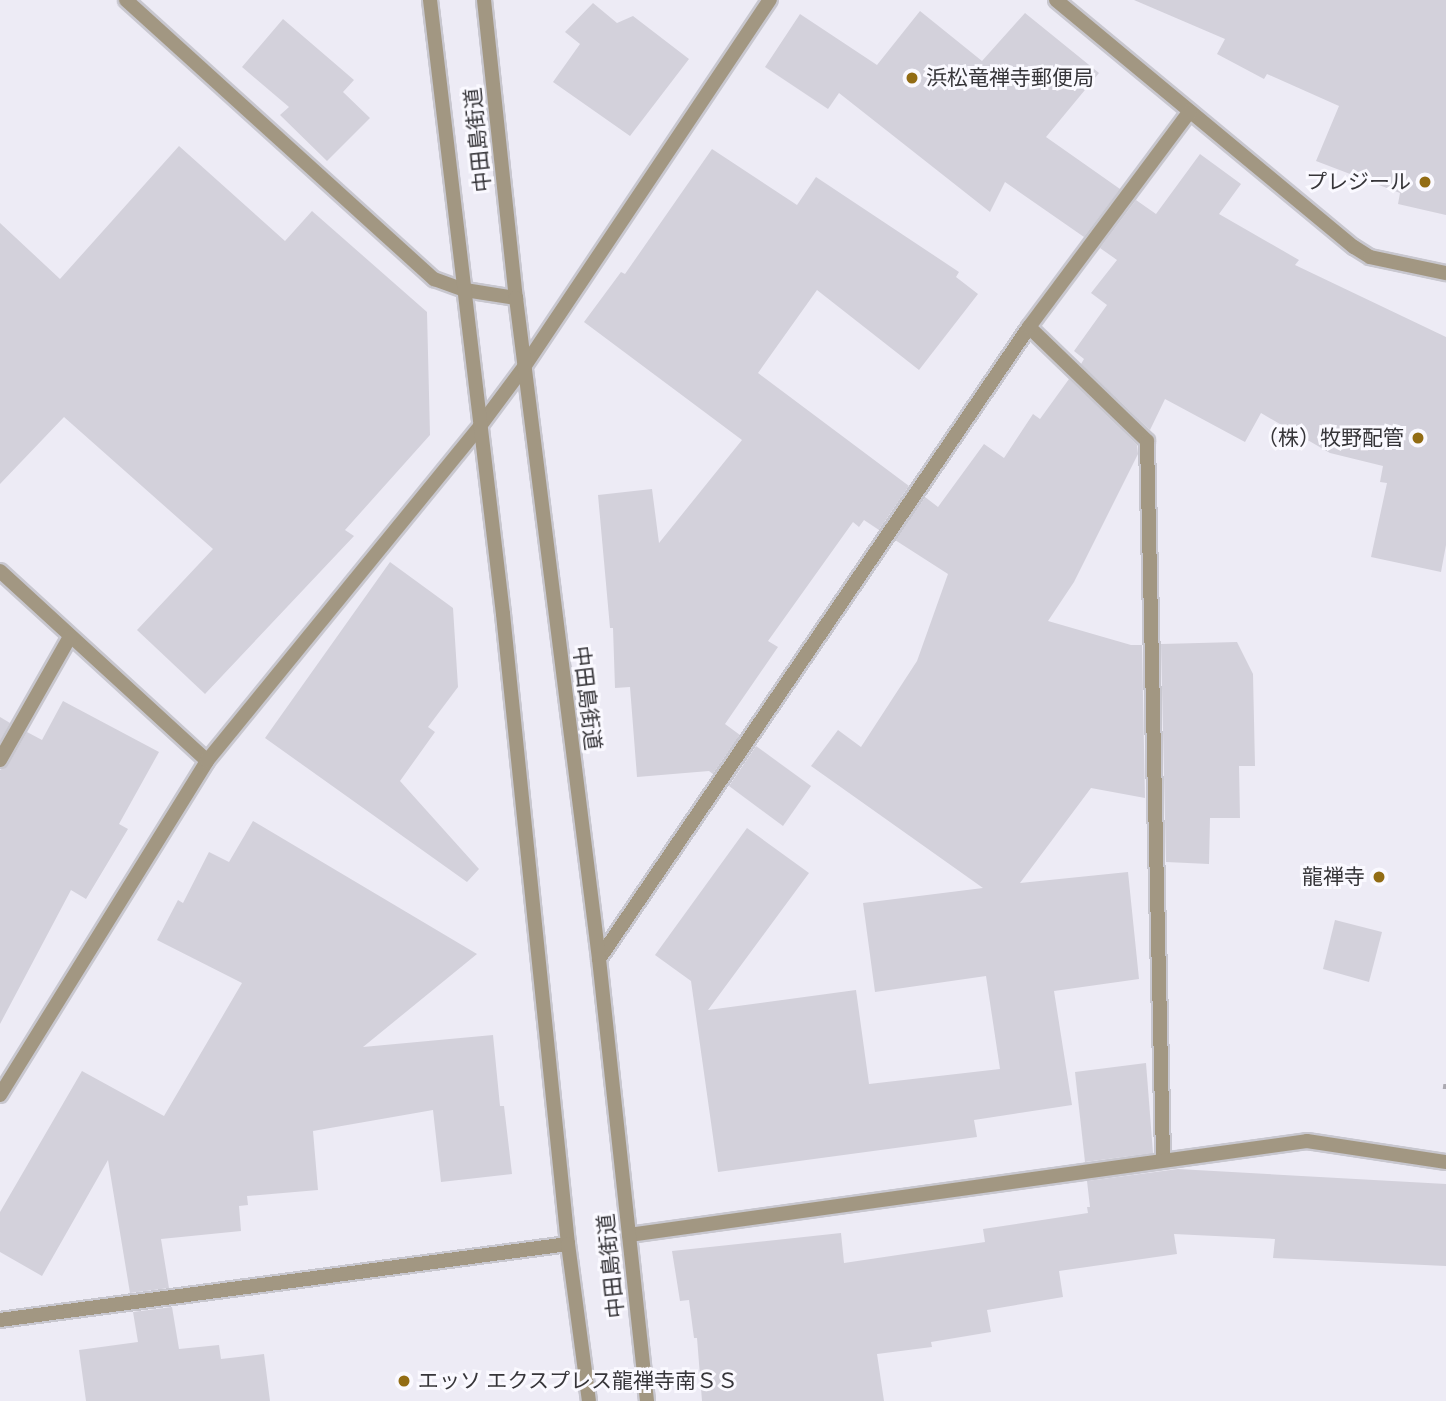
<!DOCTYPE html>
<meta charset="utf-8">
<style>
body{margin:0}
#map{position:relative;width:1446px;height:1401px;overflow:hidden;background:#edebf5;font-family:"Fira Sans","Noto Sans JP",sans-serif}
div>[style]{position:absolute}
[style*='--x']{left:calc(var(--x)*1px);top:calc(var(--y)*1px);width:calc(var(--w)*1px);rotate:calc(var(--a)*1deg)}
.building>*{inset:0;background:#d3d1db}
.path>*{height:4.5px;margin-top:-2.25px;transform-origin:0;background:repeating-linear-gradient(90deg,#aba9b1 0 5px,transparent 0 10px)}
.roads{filter:drop-shadow(2px 0 #c8c7cf) drop-shadow(-2px 0 #c8c7cf) drop-shadow(0 2px #c8c7cf) drop-shadow(0 -2px #c8c7cf)}
.minor>*{height:14px;margin:-7px;padding:0 7px;transform-origin:7px;border-radius:7px;background:#a29782}
.tertiary>*{height:14px;margin:-7px;padding:0 7px;transform-origin:7px;border-radius:7px;background:#a29782}
.dots>*{width:19px;height:19px;translate:-50% -50%;box-sizing:border-box;border:4px solid #faf9ff;border-radius:50%}
span{translate:-50% -50%;white-space:nowrap;text-align:center;line-height:1.15;-webkit-text-stroke:6px #faf9ff;paint-order:stroke}
.poi-label{font-size:21px;color:#363539}
.left{translate:0 -50%;text-align:left}
.right{translate:-100% -50%;text-align:right}
.street-label{font-size:21px;color:#363539}
</style>
<div id="map">
<div class="building">
<i style="clip-path:polygon(1134px 0,1446px 0,1446px 215px,1398px 204px,1400px 193px,1316px 161px,1339px 106px,1267px 74px,1264px 79px,1217px 54px,1225px 39px)"></i>
<i style="clip-path:polygon(593px 3px,617px 23px,633px 16px,689px 59px,630px 136px,553px 82px,580px 44px,565px 32px)"></i>
<i style="clip-path:polygon(920px 11px,982px 61px,1025px 13px,1099px 73px,1046px 137px,1120px 189px,1084px 237px,1005px 182px,990px 212px,839px 93px,828px 109px,765px 67px,800px 14px,877px 65px)"></i>
<i style="clip-path:polygon(283px 19px,354px 80px,343px 92px,370px 118px,327px 161px,280px 115px,289px 107px,242px 67px)"></i>
<i style="clip-path:polygon(179px 146px,285px 241px,312px 211px,427px 312px,430px 435px,345px 530px,354px 536px,205px 694px,137px 630px,213px 549px,64px 417px,0 484px,0 223px,60px 279px)"></i>
<i style="clip-path:polygon(712px 149px,797px 205px,816px 177px,959px 272px,956px 277px,978px 294px,919px 370px,817px 290px,758px 373px,909px 486px,879px 530px,864px 520px,859px 527px,853px 522px,768px 641px,778px 647px,725px 724px,740px 735px,713px 774px,709px 771px,637px 777px,630px 687px,615px 688px,613px 628px,610px 628px,598px 495px,652px 489px,659px 543px,742px 440px,584px 322px,621px 272px,625px 274px)"></i>
<i style="clip-path:polygon(1200px 154px,1241px 184px,1219px 214px,1299px 260px,1295px 265px,1446px 337px,1446px 545px,1441px 572px,1371px 557px,1387px 483px,1380px 482px,1383px 466px,1330px 453px,1261px 413px,1245px 442px,1165px 399px,1150px 430px,1081px 364px,1084px 359px,1074px 351px,1107px 305px,1091px 293px,1117px 260px,1100px 248px,1136px 200px,1156px 214px)"></i>
<i style="clip-path:polygon(1069px 379px,1137px 445px,1138px 454px,1074px 582px,1048px 621px,1131px 645px,1142px 645px,1145px 798px,1091px 788px,1020px 883px,1128px 872px,1139px 979px,1054px 991px,1072px 1105px,974px 1120px,977px 1137px,718px 1172px,691px 981px,655px 955px,747px 828px,809px 873px,708px 1010px,856px 990px,869px 1084px,1000px 1069px,986px 976px,875px 992px,863px 903px,983px 888px,811px 766px,838px 730px,861px 747px,917px 661px,948px 574px,895px 540px,925px 497px,938px 507px,984px 444px,1004px 458px,1033px 414px,1040px 419px)"></i>
<i style="clip-path:polygon(390px 562px,453px 608px,458px 687px,428px 727px,435px 732px,400px 781px,479px 869px,467px 882px,265px 738px)"></i>
<i style="clip-path:polygon(1237px 642px,1253px 674px,1255px 766px,1239px 766px,1240px 818px,1210px 818px,1209px 864px,1166px 862px,1161px 644px)"></i>
<i style="clip-path:polygon(63px 701px,159px 752px,119px 824px,128px 829px,86px 899px,71px 890px,0 1024px,0 770px,8px 765px,27px 732px,42px 740px)"></i>
<i style="clip-path:polygon(0 717px,10px 723px,0 741px)"></i>
<i style="clip-path:polygon(756px 746px,811px 786px,783px 826px,729px 786px)"></i>
<i style="clip-path:polygon(253px 821px,477px 954px,363px 1047px,493px 1035px,500px 1106px,504px 1106px,512px 1174px,441px 1182px,433px 1110px,313px 1131px,318px 1190px,247px 1196px,248px 1205px,239px 1206px,241px 1231px,161px 1239px,169px 1288px,130px 1293px,108px 1160px,42px 1276px,0 1252px,0 1212px,82px 1071px,164px 1116px,242px 983px,157px 940px,178px 900px,183px 903px,209px 852px,229px 862px)"></i>
<i style="clip-path:polygon(1335px 920px,1382px 932px,1369px 982px,1323px 969px)"></i>
<i style="clip-path:polygon(1146px 1063px,1153px 1153px,1085px 1162px,1075px 1072px)"></i>
<i style="clip-path:polygon(1178px 1169px,1446px 1184px,1446px 1266px,1273px 1258px,1275px 1239px,1174px 1234px,1177px 1254px,1059px 1271px,1063px 1297px,987px 1310px,991px 1332px,931px 1342px,932px 1347px,877px 1354px,884px 1401px,702px 1401px,697px 1338px,694px 1338px,689px 1300px,680px 1301px,672px 1251px,841px 1233px,844px 1263px,985px 1242px,983px 1229px,1088px 1213px,1087px 1207px,1090px 1207px,1087px 1181px)"></i>
<i style="clip-path:polygon(172px 1307px,179px 1349px,219px 1345px,221px 1359px,264px 1354px,270px 1401px,86px 1401px,79px 1350px,138px 1342px,133px 1312px)"></i>
</div>
<div class="path">
<i style="--x:1445;--y:1089;--w:8;--a:-83"></i>
</div>
<div class="roads">
<div class="minor">
<i style="--x:126;--y:0;--w:416;--a:42.2"></i>
<i style="--x:434;--y:279;--w:33;--a:20"></i>
<i style="--x:465;--y:290;--w:52;--a:8.9"></i>
<i style="--x:1056;--y:0;--w:387;--a:39.7"></i>
<i style="--x:1354;--y:247;--w:19;--a:32"></i>
<i style="--x:1370;--y:257;--w:78;--a:11.9"></i>
<i style="--x:1029;--y:327;--w:164;--a:44"></i>
<i style="--x:1147;--y:441;--w:717;--a:88.72"></i>
<i style="--x:0;--y:571;--w:281;--a:42.5"></i>
<i style="--x:0;--y:760;--w:142;--a:-60.4"></i>
<i style="--x:599;--y:959;--w:764;--a:-55.77"></i>
<i style="--x:1029;--y:327;--w:269;--a:-53.3"></i>
<i style="--x:0;--y:1095;--w:393;--a:-58.2"></i>
<i style="--x:207;--y:761;--w:432;--a:-50.8"></i>
<i style="--x:480;--y:426;--w:74;--a:-53.3"></i>
<i style="--x:524;--y:367;--w:442;--a:-56.2"></i>
<i style="--x:629;--y:1235;--w:684;--a:-7.89"></i>
<i style="--x:1307;--y:1141;--w:141;--a:8.6"></i>
<i style="--x:0;--y:1320;--w:573;--a:-7.62"></i>
</div>
<div class="tertiary">
<i style="--x:430;--y:0;--w:618;--a:83.22"></i>
<i style="--x:503;--y:614;--w:633;--a:84.11"></i>
<i style="--x:568;--y:1244;--w:158;--a:82.4"></i>
<i style="--x:484;--y:0;--w:300;--a:83.9"></i>
<i style="--x:516;--y:298;--w:666;--a:82.84"></i>
<i style="--x:599;--y:959;--w:445;--a:83.8"></i>
</div>
</div>
<div class="dots">
<i style="left:912px;top:78px;background:#926c14"></i>
<i style="left:1425px;top:182px;background:#926c14"></i>
<i style="left:1418px;top:438px;background:#926c14"></i>
<i style="left:1379px;top:877px;background:#926c14"></i>
<i style="left:404px;top:1381px;background:#926c14"></i>
</div>
<div class="poi-label">
<span class="left" style="left:926px;top:78px">浜松竜禅寺郵便局</span>
<span class="right" style="left:1411px;top:182px">プレジール</span>
<span class="right" style="left:1404px;top:438px">（株）牧野配管</span>
<span class="right" style="left:1365px;top:877px">龍禅寺</span>
<span class="left" style="left:418px;top:1381px">エッソ エクスプレス龍禅寺南ＳＳ</span>
</div>
<div class="street-label">
<span style="left:478px;top:140px;rotate:-96deg">中田島街道</span>
<span style="left:587px;top:698px;rotate:83deg">中田島街道</span>
<span style="left:611px;top:1266px;rotate:-96deg">中田島街道</span>
</div>
</div>
